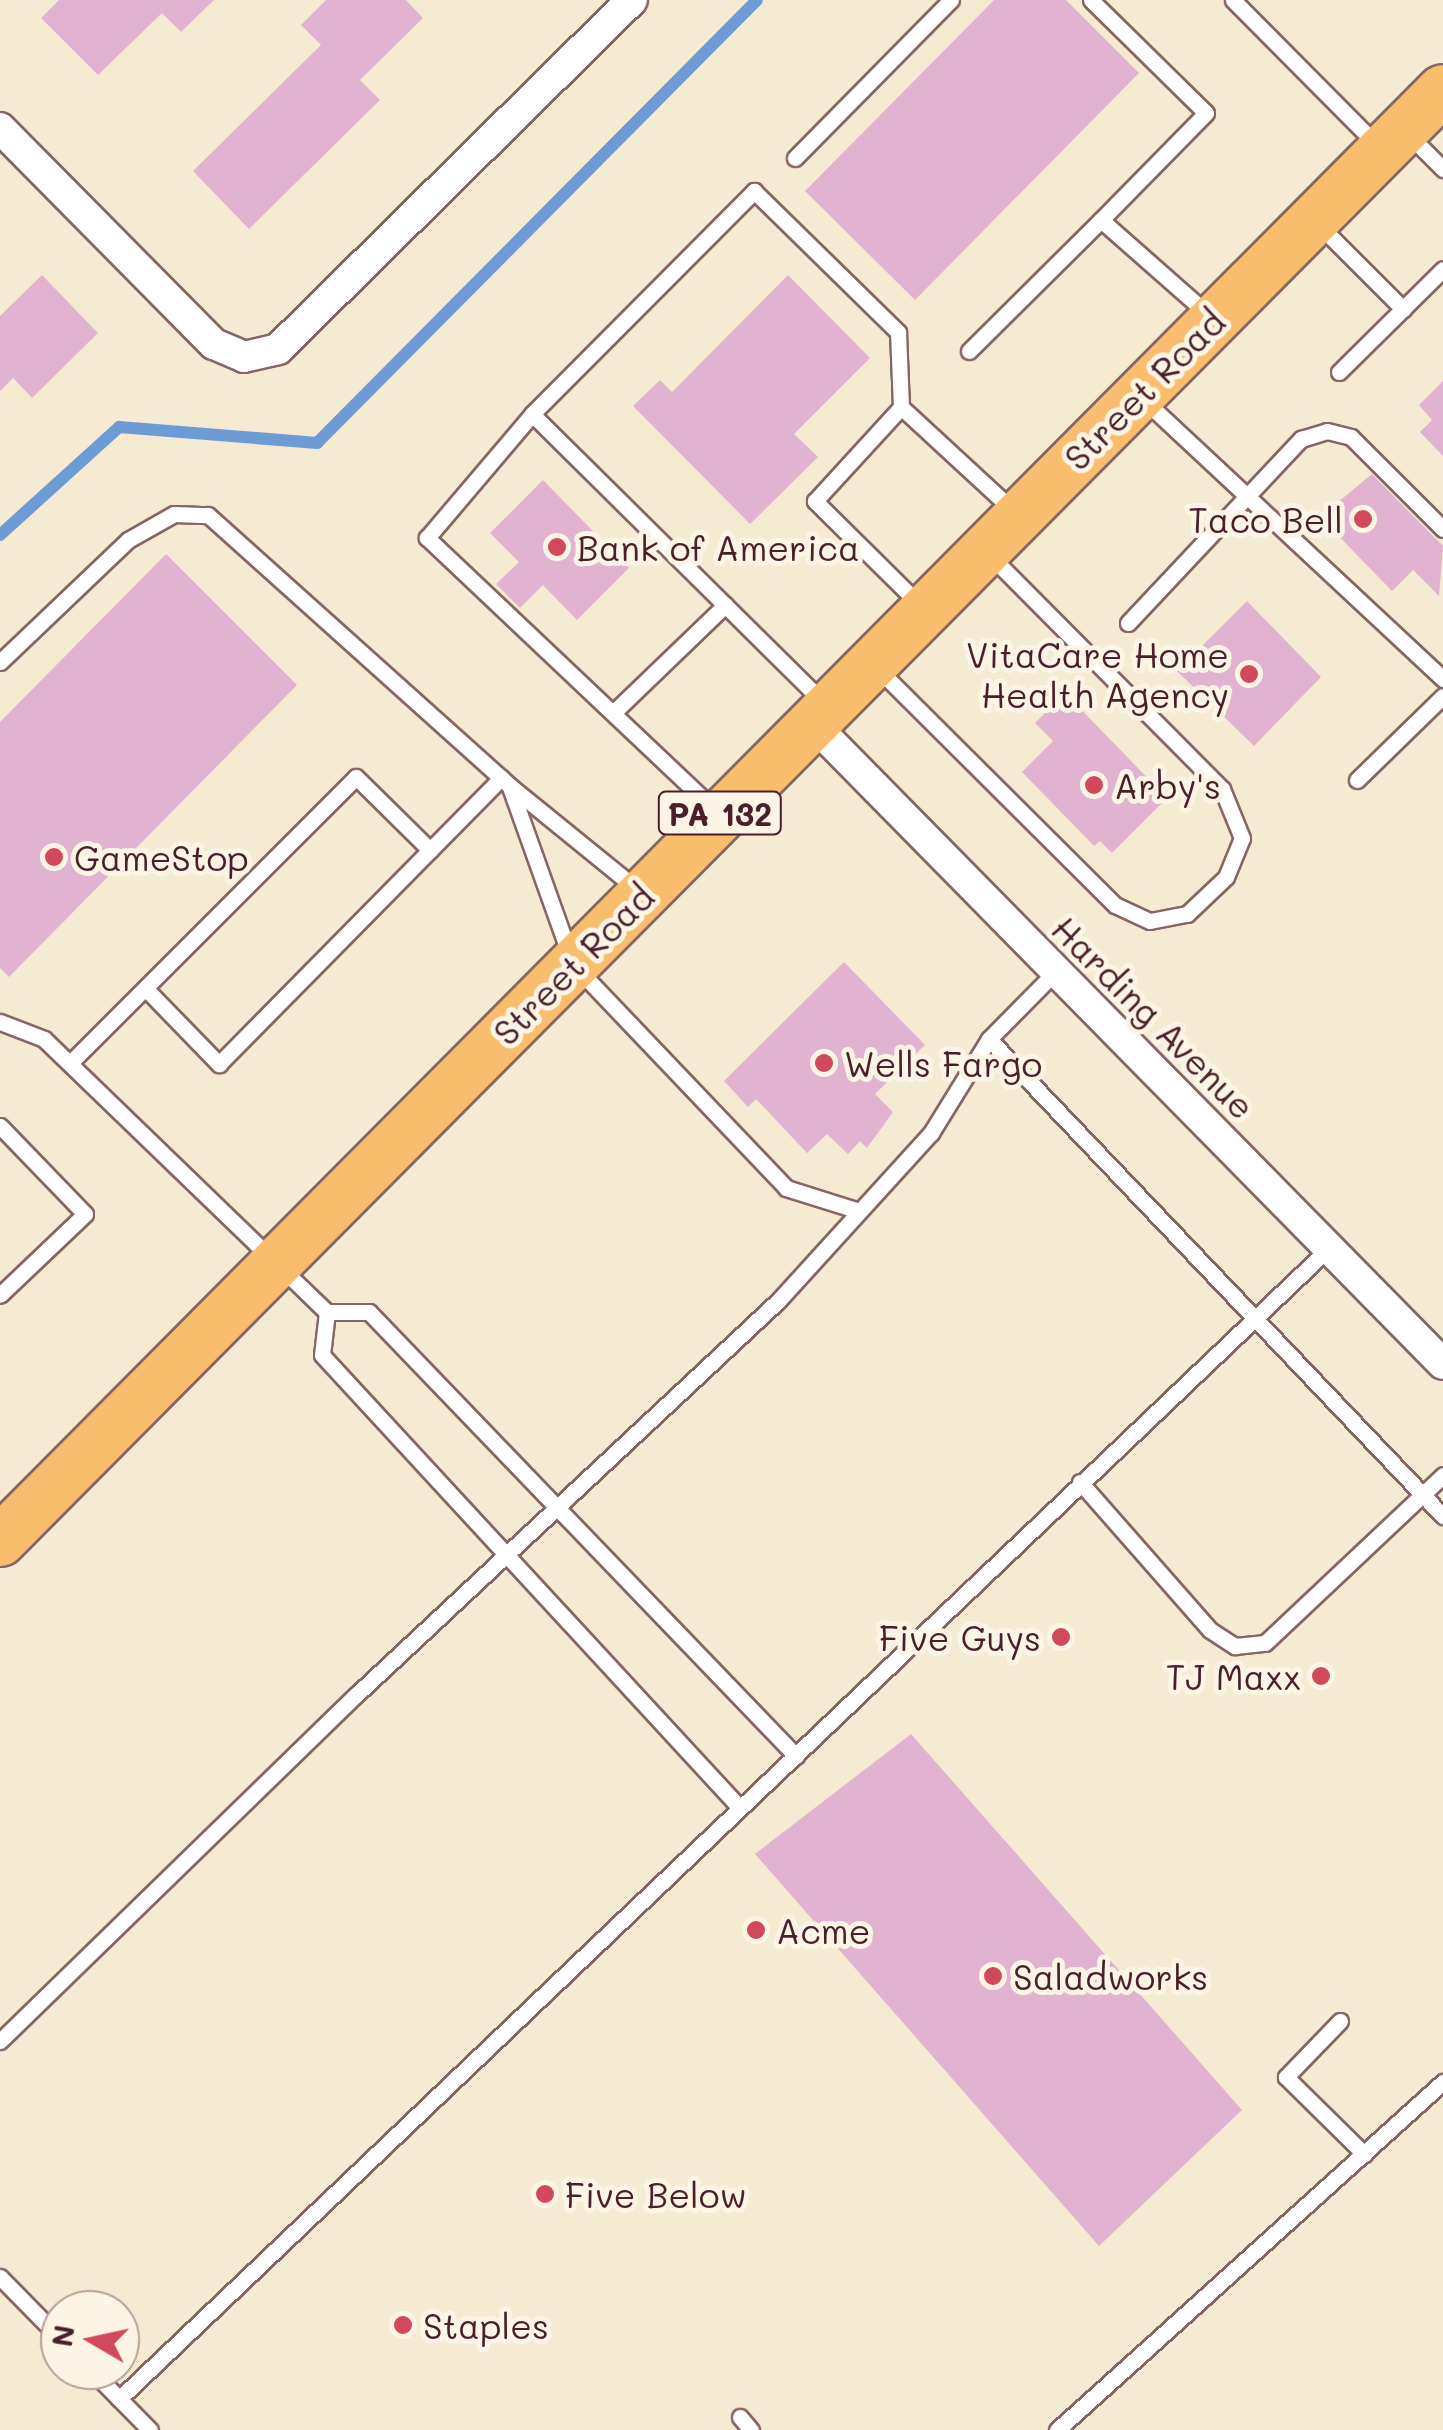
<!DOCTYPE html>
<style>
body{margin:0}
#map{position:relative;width:1443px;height:2430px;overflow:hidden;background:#f5ebd2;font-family:Mali,sans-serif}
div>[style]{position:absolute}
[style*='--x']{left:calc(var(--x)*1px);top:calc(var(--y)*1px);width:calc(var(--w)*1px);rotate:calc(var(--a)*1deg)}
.stream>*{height:12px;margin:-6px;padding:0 6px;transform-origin:6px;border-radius:6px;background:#6d9bd5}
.building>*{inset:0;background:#e2b3d1}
.roads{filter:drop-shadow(2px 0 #866665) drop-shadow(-2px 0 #866665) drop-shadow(0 2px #866665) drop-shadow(0 -2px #866665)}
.service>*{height:15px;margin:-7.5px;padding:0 7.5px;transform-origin:7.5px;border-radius:7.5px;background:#fff}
.minor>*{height:30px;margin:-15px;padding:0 15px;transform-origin:15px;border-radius:15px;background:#fff}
.primary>*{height:50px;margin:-25px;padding:0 25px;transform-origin:25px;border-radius:25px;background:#f9be6d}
.dots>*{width:28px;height:28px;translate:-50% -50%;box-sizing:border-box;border:5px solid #fcf5e5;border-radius:50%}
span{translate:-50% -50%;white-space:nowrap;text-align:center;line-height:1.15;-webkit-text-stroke:10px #fcf5e5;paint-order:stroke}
.shield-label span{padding:2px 8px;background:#fcf5e5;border:2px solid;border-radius:8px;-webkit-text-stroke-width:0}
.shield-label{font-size:32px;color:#4a1f2b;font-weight:700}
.street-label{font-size:35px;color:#4a1f2b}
.poi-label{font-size:35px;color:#4a1f2b}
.right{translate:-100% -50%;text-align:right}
.left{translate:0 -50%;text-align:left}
.north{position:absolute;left:40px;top:2290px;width:100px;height:100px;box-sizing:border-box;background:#fcf5e5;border:2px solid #b59f9b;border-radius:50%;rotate:279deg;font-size:28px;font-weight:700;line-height:40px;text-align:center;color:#4a1f2b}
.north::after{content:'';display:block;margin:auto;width:35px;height:45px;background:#d1495b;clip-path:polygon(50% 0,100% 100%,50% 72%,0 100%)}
</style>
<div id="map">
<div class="stream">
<i style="--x:0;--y:535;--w:161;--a:-42.2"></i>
<i style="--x:119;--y:427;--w:199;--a:4.6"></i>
<i style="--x:317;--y:443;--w:624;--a:-45.19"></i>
</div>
<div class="building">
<i style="clip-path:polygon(59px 0,214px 0,181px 32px,162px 13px,98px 75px,41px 18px)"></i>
<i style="clip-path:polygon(326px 0,406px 0,423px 18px,360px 80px,380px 100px,249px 229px,193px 171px,321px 45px,301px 25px)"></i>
<i style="clip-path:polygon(994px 0,1066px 0,1139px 73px,915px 300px,805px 191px)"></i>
<i style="clip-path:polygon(42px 275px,98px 333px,32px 398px,13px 378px,0 391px,0 316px)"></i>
<i style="clip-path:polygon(788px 275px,870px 358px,794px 434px,818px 457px,750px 524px,633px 406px,660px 380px,672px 392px)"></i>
<i style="clip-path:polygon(1443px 381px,1443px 456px,1420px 432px,1432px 420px,1419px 405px)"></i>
<i style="clip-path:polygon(1372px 474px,1443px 546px,1439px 596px,1413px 570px,1392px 591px,1320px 517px)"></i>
<i style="clip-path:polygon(543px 480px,629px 568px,577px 620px,543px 585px,520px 608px,496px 584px,519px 562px,490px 533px)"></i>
<i style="clip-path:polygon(166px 554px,297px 685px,9px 977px,0 968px,0 722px)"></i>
<i style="clip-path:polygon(1247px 601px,1321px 677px,1254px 746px,1177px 671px)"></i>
<i style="clip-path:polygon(1065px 693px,1167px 798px,1112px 853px,1100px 841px,1094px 846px,1022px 772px,1053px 741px,1035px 723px)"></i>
<i style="clip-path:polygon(844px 962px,925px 1045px,875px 1094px,893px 1112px,867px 1148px,860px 1141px,848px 1154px,827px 1134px,807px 1153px,756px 1099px,748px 1107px,724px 1081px)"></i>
<i style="clip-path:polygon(911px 1734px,1242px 2110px,1099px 2246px,755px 1854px)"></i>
</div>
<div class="roads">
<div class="service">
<i style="--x:1091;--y:0;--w:161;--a:44.5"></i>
<i style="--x:1206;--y:113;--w:150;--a:134.5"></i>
<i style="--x:1101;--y:220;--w:147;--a:41.4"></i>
<i style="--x:1233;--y:0;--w:206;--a:45.2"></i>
<i style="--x:1410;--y:136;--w:47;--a:45"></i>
<i style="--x:795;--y:158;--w:222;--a:-45.4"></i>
<i style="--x:1317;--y:223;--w:122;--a:45"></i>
<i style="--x:969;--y:351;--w:186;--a:-44.8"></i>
<i style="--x:1339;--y:372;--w:146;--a:-44.7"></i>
<i style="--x:1145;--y:401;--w:408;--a:43"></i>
<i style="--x:532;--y:414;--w:411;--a:44.7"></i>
<i style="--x:920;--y:605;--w:148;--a:-135.3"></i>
<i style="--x:815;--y:501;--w:127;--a:-47.5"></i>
<i style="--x:901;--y:407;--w:156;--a:42.7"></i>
<i style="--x:1128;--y:623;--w:253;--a:-46.8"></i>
<i style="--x:1301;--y:439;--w:27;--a:-17"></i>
<i style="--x:1327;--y:431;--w:25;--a:14"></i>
<i style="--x:1351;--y:437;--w:130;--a:45"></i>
<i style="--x:0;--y:662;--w:177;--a:-43.6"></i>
<i style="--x:128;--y:540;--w:53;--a:-29.5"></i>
<i style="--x:174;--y:514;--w:34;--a:2"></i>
<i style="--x:208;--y:515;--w:406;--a:41.9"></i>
<i style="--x:510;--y:786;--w:166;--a:39.1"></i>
<i style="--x:878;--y:669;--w:334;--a:44.9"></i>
<i style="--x:1115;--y:905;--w:38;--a:25"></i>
<i style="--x:1150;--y:921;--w:38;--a:-11"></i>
<i style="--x:1187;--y:914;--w:54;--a:-43.5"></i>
<i style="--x:1226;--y:877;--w:42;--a:-67.7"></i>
<i style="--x:1242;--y:838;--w:53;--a:-112.2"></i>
<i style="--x:1222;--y:789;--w:328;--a:-134.8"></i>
<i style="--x:615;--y:711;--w:153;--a:-43.9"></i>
<i style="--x:1357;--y:780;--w:120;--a:-44.3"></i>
<i style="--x:510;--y:787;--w:188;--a:70.4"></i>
<i style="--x:573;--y:964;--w:309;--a:46.4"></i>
<i style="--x:786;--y:1188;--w:73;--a:17.4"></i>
<i style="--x:716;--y:811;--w:398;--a:-136.6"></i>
<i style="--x:427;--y:538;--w:162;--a:-49.7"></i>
<i style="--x:532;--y:414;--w:315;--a:-45.1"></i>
<i style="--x:754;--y:191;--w:202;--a:44.4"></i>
<i style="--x:898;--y:332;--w:75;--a:87.7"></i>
<i style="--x:1056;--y:971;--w:95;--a:134.6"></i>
<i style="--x:989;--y:1039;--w:659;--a:46.42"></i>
<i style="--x:146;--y:989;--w:105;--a:45.8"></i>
<i style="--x:219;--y:1064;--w:402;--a:-45.4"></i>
<i style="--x:0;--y:1022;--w:47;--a:21.1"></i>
<i style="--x:44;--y:1039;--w:393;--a:44"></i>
<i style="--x:327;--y:1312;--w:42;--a:0"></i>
<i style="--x:369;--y:1312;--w:616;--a:46.12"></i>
<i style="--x:70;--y:1063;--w:404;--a:-45"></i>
<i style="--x:356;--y:777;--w:104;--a:44.6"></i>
<i style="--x:0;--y:1126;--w:122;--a:46"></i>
<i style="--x:85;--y:1214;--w:117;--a:136.4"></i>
<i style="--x:327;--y:1312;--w:43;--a:96.6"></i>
<i style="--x:322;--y:1355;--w:616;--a:47.3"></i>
<i style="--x:1080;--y:1482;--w:197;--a:48.7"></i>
<i style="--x:1210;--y:1630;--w:30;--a:33"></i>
<i style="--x:1235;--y:1646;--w:30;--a:-6"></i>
<i style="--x:1265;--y:1643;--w:245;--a:-43.3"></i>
<i style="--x:1340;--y:2021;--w:78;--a:134"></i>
<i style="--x:1286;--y:2077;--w:110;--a:44.6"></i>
<i style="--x:0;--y:2041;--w:496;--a:-44.2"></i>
<i style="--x:356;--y:1695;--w:579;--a:-43.04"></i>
<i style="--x:779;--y:1300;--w:226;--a:-47.7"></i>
<i style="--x:931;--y:1133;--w:110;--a:-58.3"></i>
<i style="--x:0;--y:2277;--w:86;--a:45.5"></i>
<i style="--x:91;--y:2370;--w:84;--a:45.5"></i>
<i style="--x:119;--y:2399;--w:1670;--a:-43.57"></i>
<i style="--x:740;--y:2417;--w:17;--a:50"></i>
<i style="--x:1057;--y:2430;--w:520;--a:-42.04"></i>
</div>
<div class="minor">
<i style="--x:0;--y:128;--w:304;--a:45.3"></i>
<i style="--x:214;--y:344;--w:33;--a:23"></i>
<i style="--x:244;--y:357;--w:35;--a:-13"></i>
<i style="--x:278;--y:349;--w:497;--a:-44.6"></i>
<i style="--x:812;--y:723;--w:899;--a:45.45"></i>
</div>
<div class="primary">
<i style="--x:0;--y:1541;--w:2046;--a:-45.16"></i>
</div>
</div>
<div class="dots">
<i style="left:1363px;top:519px;background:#d1495b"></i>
<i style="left:557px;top:547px;background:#d1495b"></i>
<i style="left:1249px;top:674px;background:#d1495b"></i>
<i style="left:1094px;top:785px;background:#d1495b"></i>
<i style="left:54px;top:857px;background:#d1495b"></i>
<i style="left:824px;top:1063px;background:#d1495b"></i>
<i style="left:1061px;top:1637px;background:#d1495b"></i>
<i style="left:1321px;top:1676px;background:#d1495b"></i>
<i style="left:756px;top:1930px;background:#d1495b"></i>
<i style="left:993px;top:1976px;background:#d1495b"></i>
<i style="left:545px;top:2194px;background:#d1495b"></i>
<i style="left:403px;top:2325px;background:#d1495b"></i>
</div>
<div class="shield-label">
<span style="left:720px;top:813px">PA 132</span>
</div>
<div class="street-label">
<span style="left:1144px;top:389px;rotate:-45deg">Street Road</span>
<span style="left:573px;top:964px;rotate:-45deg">Street Road</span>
<span style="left:1154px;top:1017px;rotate:45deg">Harding Avenue</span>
</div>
<div class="poi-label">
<span class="right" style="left:1343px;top:519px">Taco Bell</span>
<span class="left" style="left:577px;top:547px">Bank of America</span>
<span class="right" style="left:1229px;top:674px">VitaCare Home<br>Health Agency</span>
<span class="left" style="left:1114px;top:785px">Arby's</span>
<span class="left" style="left:74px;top:857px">GameStop</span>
<span class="left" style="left:844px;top:1063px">Wells Fargo</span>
<span class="right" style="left:1041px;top:1637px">Five Guys</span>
<span class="right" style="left:1301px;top:1676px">TJ Maxx</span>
<span class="left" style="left:776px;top:1930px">Acme</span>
<span class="left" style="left:1013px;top:1976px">Saladworks</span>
<span class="left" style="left:565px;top:2194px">Five Below</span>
<span class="left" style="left:423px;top:2325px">Staples</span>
</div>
<div class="north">N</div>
</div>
